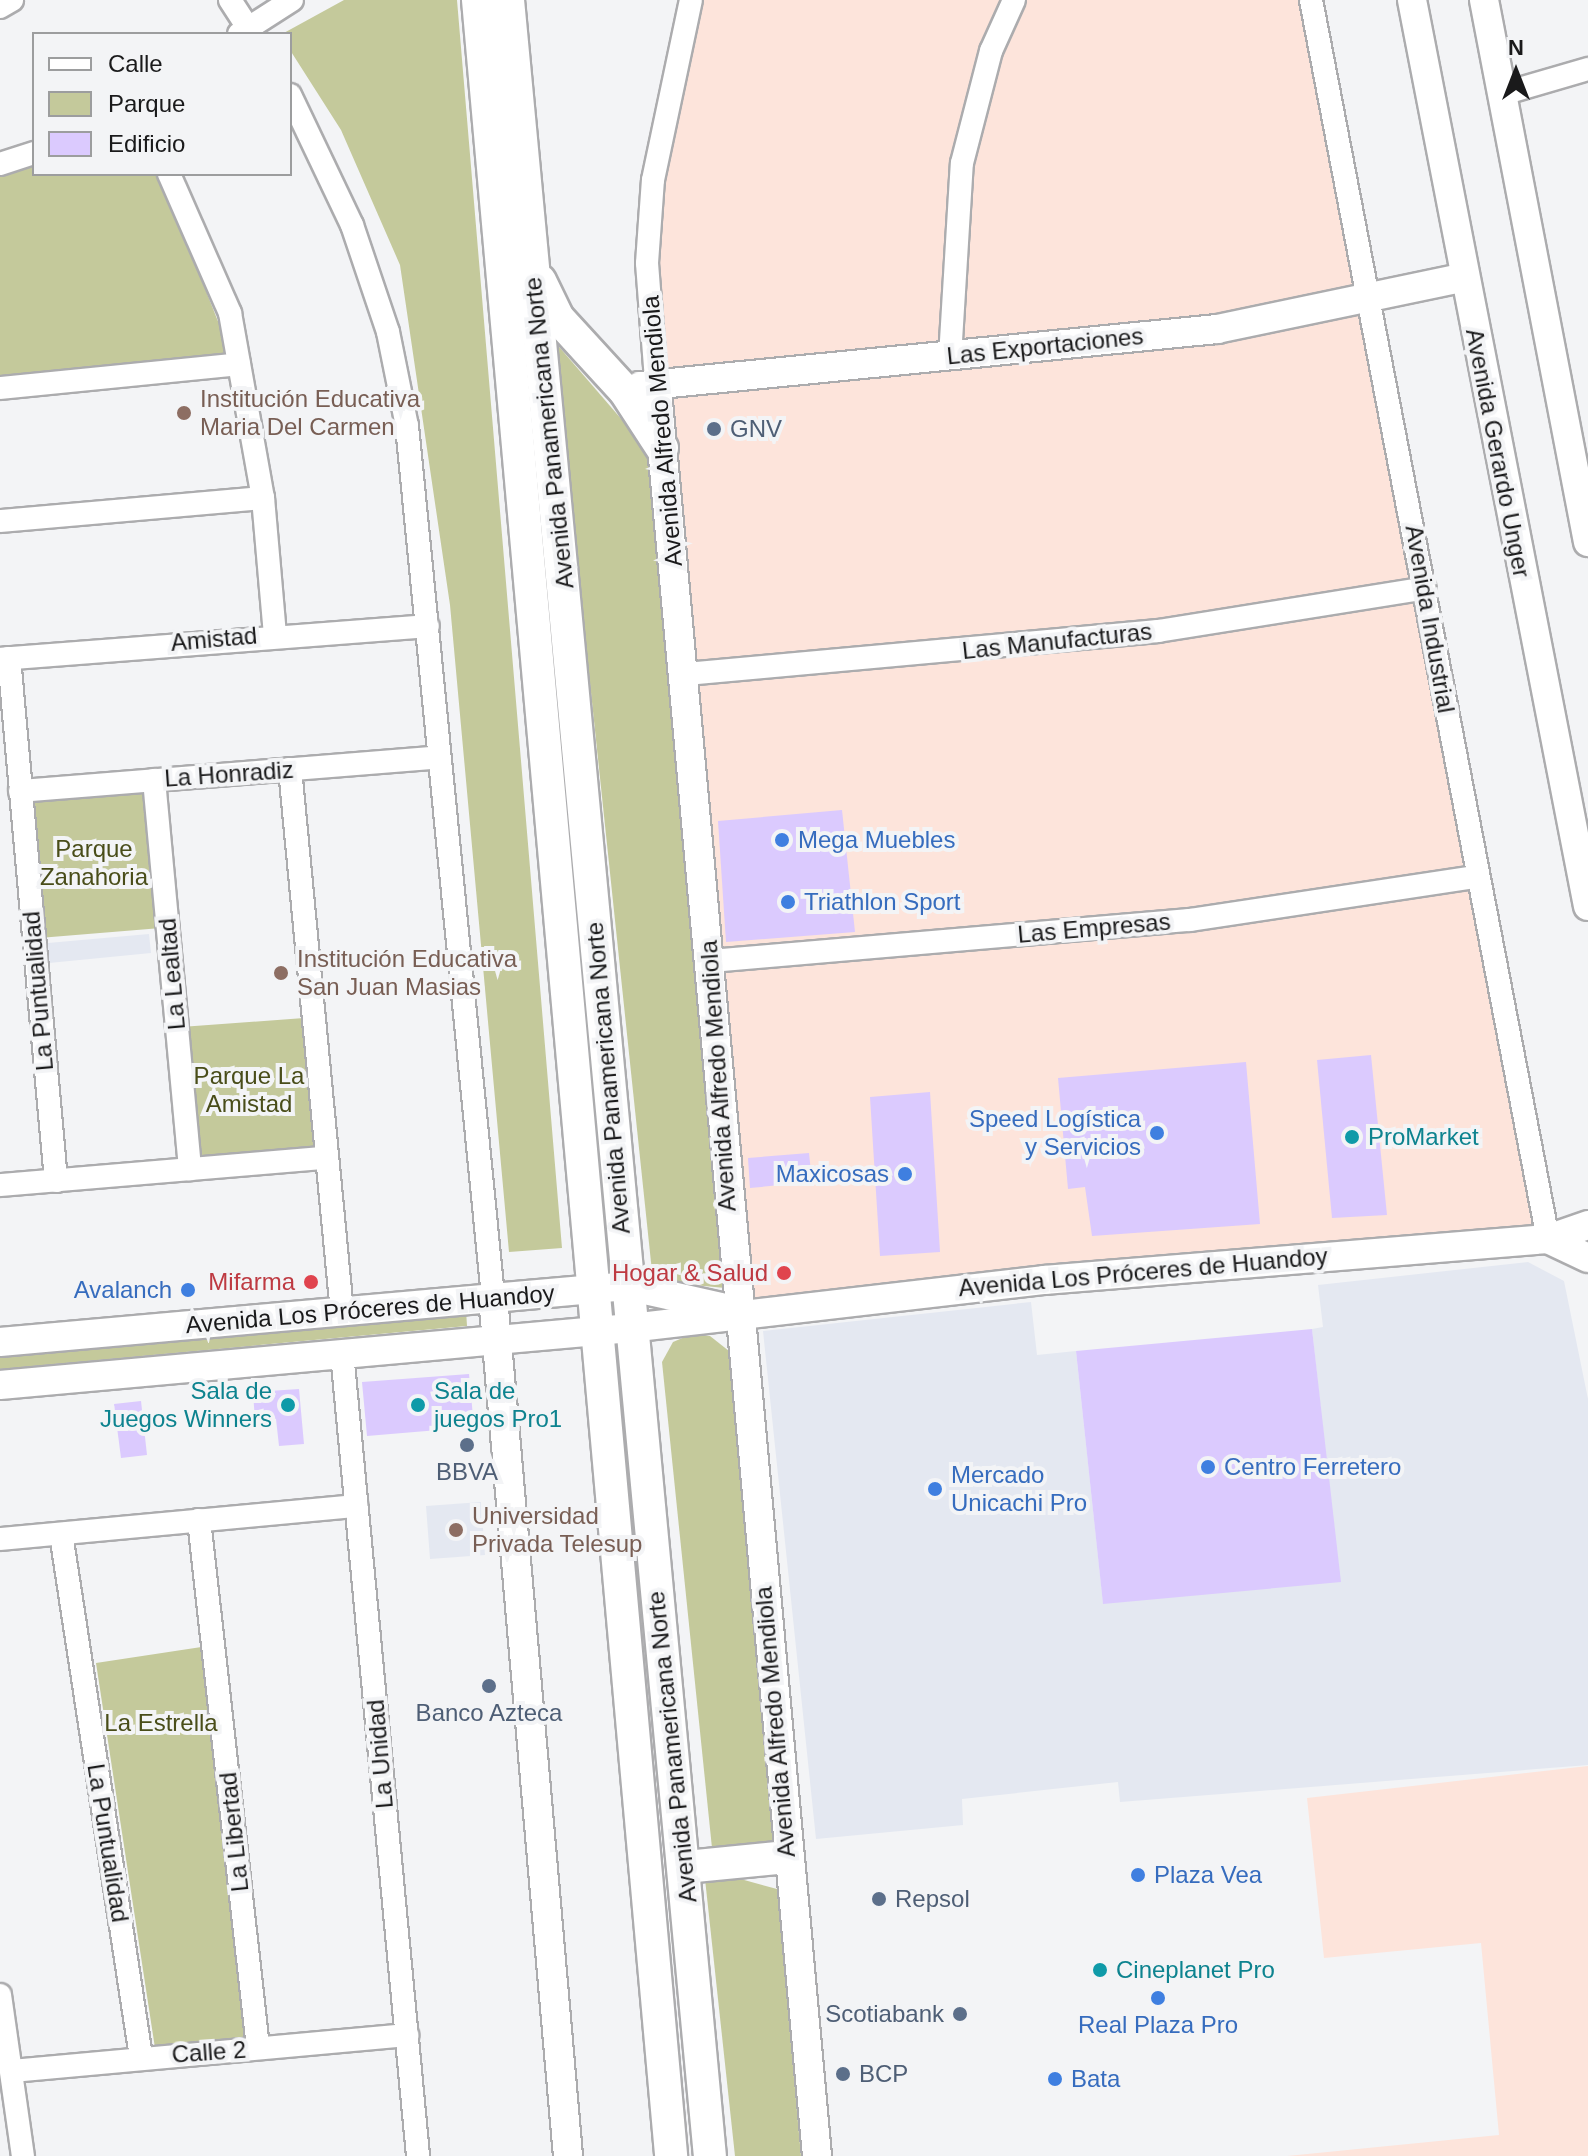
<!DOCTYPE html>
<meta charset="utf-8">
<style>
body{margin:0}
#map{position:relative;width:1588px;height:2156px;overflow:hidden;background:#f3f4f6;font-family:Helvetica,sans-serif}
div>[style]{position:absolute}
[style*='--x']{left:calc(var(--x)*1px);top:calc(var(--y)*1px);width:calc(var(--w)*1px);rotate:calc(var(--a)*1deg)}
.built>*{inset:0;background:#e4e8f1}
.industrial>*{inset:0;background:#fde4db}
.green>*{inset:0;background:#c4c99b}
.building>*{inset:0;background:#dbcafe}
.roads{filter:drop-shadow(2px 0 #acacae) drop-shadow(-2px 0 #acacae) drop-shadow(0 2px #acacae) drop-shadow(0 -2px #acacae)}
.minor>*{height:22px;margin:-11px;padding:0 11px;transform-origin:11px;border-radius:11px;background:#fff}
.major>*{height:28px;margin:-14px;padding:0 14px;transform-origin:14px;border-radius:14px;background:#fff}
.highway>*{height:32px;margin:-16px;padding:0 16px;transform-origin:16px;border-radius:16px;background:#fff}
.dots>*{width:22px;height:22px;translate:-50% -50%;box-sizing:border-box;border:4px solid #f3f4f6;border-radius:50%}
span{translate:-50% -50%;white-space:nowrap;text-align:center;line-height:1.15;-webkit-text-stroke:8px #f3f4f6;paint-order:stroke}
.street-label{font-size:24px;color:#1a1a1b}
.education-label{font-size:24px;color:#785e54}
.left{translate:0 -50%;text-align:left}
.service-label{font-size:24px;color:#4e5e75}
.right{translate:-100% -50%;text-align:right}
.shop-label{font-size:24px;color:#366cbe}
.park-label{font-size:24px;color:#494d19}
.culture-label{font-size:24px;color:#0d838f}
.health-label{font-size:24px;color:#be3a42}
.legend{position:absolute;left:32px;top:32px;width:260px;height:144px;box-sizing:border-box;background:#f3f4f6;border:2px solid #9c9d9e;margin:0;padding:10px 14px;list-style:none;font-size:24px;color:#1a1a1b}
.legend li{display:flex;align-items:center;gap:16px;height:40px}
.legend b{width:40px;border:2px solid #9c9d9e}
.north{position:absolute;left:1476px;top:32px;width:80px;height:80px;-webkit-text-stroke:6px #f3f4f6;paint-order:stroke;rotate:0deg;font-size:22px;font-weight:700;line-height:32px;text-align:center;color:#1a1a1b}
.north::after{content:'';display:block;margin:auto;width:28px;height:36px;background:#1a1a1b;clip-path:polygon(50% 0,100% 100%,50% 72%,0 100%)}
</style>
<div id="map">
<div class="built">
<i style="clip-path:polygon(149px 934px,151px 953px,49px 963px,48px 943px)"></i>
<i style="clip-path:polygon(1528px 1262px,1564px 1281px,1588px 1399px,1588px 1765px,1120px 1802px,1118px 1782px,962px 1799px,963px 1825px,816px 1839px,763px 1331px,1031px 1302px,1037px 1355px,1076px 1351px,1103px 1603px,1339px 1578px,1312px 1329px,1323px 1327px,1318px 1285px)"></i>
<i style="clip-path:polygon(481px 1502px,485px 1555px,430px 1559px,426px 1506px)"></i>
</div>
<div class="industrial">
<i style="clip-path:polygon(699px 0,1307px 0,1532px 1226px,745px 1304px,657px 306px,658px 191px)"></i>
<i style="clip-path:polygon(1588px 1766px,1588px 2156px,1287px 2156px,1499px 2135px,1481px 1943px,1324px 1958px,1307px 1798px)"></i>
</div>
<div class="green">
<i style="clip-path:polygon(344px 0,457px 0,562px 1248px,509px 1252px,450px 605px,400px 265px,341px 130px,290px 50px,290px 34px,282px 34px)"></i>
<i style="clip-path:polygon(34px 162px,34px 174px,160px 174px,232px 357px,0 378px,0 171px)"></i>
<i style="clip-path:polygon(554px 341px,648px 450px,725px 1288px,653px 1281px)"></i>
<i style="clip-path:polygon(148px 786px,161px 928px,39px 938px,26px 797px)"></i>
<i style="clip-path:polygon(304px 1018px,317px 1152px,195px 1162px,181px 1027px)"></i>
<i style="clip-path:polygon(466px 1310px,467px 1326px,0 1369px,0 1352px)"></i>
<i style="clip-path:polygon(692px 1334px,710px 1336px,729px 1351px,774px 1845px,712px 1848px,662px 1362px,673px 1342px)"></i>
<i style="clip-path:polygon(208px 1646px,247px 2041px,155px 2048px,96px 1663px)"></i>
<i style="clip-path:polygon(737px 1878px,777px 1889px,801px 2156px,735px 2156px,705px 1879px)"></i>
</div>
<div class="building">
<i style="clip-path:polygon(842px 810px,855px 932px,726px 942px,718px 821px)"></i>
<i style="clip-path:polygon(1371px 1055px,1387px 1215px,1332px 1218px,1317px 1060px)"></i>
<i style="clip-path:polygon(1246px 1062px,1260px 1224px,1092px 1236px,1085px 1187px,1068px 1189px,1058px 1078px)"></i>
<i style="clip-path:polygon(930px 1092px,940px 1252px,880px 1256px,870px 1097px)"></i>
<i style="clip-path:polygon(809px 1153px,812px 1182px,750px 1188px,748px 1158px)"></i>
<i style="clip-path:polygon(1312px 1329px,1341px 1582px,1103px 1604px,1076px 1351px)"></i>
<i style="clip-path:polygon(469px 1374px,474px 1427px,367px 1436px,362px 1382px)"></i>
<i style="clip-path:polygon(299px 1389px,304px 1444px,279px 1446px,276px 1419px,255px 1421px,253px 1392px)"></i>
<i style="clip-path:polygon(141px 1401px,147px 1455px,121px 1458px,114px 1404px)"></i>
</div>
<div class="roads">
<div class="minor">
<i style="--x:230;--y:0;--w:40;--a:57.1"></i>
<i style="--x:1311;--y:0;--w:1261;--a:79.17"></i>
<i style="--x:0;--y:7;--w:14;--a:-30"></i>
<i style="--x:239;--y:34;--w:63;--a:-32.7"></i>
<i style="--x:1502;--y:94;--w:90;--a:-16.2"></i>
<i style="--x:290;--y:95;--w:144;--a:64.5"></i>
<i style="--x:352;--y:225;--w:113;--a:71.4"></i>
<i style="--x:388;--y:332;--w:96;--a:78.6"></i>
<i style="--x:407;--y:426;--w:875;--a:84.36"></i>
<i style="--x:0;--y:164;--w:36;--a:-18"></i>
<i style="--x:169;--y:174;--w:152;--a:66.3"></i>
<i style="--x:230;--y:313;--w:188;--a:79.9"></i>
<i style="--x:263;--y:498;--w:137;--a:85"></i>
<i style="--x:950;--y:357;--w:194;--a:-86.5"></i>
<i style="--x:962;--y:163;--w:116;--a:-75.5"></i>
<i style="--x:991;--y:51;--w:56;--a:-65.7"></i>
<i style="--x:656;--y:380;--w:117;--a:-94.4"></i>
<i style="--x:647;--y:263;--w:83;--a:-85.9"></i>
<i style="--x:653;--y:180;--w:184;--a:-78.1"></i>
<i style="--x:0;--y:388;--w:240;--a:-5.7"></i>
<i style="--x:0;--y:521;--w:264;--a:-5"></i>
<i style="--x:9;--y:658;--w:525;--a:84.86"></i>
<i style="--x:0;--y:659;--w:429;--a:-4.4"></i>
<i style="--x:686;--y:674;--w:474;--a:-5.2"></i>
<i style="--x:1158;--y:631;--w:270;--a:-9.1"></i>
<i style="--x:290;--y:769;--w:545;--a:84.53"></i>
<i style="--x:154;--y:780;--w:391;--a:84.7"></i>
<i style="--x:20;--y:791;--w:420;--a:-4.6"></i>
<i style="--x:710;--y:961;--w:482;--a:-4.9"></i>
<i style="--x:1190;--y:920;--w:288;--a:-8.6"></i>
<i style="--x:0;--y:1185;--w:324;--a:-4.8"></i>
<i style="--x:342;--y:1353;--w:807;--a:84.59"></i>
<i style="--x:199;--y:1520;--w:531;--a:83.62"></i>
<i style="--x:61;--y:1534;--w:529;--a:81.3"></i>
<i style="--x:0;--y:1539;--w:358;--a:-5.3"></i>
<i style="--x:0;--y:1995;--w:163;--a:81.9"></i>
<i style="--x:12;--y:2071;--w:397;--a:-5.2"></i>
</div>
<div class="major">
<i style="--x:1412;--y:0;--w:923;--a:79.01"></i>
<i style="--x:1484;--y:0;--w:552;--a:79.14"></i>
<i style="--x:656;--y:380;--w:1783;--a:84.82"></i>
<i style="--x:640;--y:386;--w:580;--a:-5.64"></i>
<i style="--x:1217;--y:329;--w:250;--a:-11.8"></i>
<i style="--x:1548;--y:1239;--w:44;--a:25.4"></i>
<i style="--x:493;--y:1297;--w:862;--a:85.01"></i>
<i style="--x:0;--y:1342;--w:629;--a:-5.1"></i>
<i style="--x:627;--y:1286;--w:96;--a:12.6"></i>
<i style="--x:0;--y:1385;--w:633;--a:-5.17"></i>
<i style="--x:630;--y:1328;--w:417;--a:-6.6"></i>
<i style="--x:1044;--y:1280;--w:506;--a:-4.65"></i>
<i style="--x:1548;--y:1239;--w:42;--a:-19.3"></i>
</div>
<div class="highway">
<i style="--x:478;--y:0;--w:2165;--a:84.88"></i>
<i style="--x:508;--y:0;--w:2165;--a:84.65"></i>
<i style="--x:540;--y:281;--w:41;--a:64.1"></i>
<i style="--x:558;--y:318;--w:99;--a:47.5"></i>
<i style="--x:625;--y:391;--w:68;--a:57"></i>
<i style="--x:685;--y:1867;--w:102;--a:-5.6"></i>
</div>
</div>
<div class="dots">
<i style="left:184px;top:413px;background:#8d6e63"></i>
<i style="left:714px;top:429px;background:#5c6f8a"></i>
<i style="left:782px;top:840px;background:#3f7fe0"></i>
<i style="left:788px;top:902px;background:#3f7fe0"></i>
<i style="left:281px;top:973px;background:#8d6e63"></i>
<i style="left:1157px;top:1133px;background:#3f7fe0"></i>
<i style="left:1352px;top:1137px;background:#0f9aa8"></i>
<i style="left:905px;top:1174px;background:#3f7fe0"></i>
<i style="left:784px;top:1273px;background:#e0444e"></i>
<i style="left:311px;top:1282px;background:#e0444e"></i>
<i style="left:188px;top:1290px;background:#3f7fe0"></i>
<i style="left:288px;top:1405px;background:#0f9aa8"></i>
<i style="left:418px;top:1405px;background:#0f9aa8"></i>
<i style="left:467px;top:1445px;background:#5c6f8a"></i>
<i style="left:1208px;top:1467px;background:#3f7fe0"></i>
<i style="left:935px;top:1489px;background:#3f7fe0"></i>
<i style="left:456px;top:1530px;background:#8d6e63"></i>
<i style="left:489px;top:1686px;background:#5c6f8a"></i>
<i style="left:1138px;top:1875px;background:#3f7fe0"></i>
<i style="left:879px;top:1899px;background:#5c6f8a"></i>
<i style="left:1100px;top:1970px;background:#0f9aa8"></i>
<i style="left:1158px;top:1998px;background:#3f7fe0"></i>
<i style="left:960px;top:2014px;background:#5c6f8a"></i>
<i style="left:843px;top:2074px;background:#5c6f8a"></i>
<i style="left:1055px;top:2079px;background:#3f7fe0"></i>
</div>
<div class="street-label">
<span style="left:1045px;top:346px;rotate:-6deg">Las Exportaciones</span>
<span style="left:662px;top:431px;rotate:-95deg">Avenida Alfredo Mendiola</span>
<span style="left:549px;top:433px;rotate:-96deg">Avenida Panamericana Norte</span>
<span style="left:1498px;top:453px;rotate:79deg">Avenida Gerardo Unger</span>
<span style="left:1430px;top:619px;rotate:80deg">Avenida Industrial</span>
<span style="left:214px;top:639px;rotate:-5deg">Amistad</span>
<span style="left:1057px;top:641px;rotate:-6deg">Las Manufacturas</span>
<span style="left:229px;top:774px;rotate:-4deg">La Honradiz</span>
<span style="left:1094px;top:928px;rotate:-5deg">Las Empresas</span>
<span style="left:172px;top:974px;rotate:-95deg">La Lealtad</span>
<span style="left:38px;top:991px;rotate:-95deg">La Puntualidad</span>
<span style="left:718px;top:1076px;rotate:-94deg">Avenida Alfredo Mendiola</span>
<span style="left:608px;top:1078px;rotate:-95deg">Avenida Panamericana Norte</span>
<span style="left:1143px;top:1272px;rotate:-5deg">Avenida Los Próceres de Huandoy</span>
<span style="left:370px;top:1309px;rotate:-5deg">Avenida Los Próceres de Huandoy</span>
<span style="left:775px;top:1722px;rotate:-95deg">Avenida Alfredo Mendiola</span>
<span style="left:672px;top:1747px;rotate:-96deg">Avenida Panamericana Norte</span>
<span style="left:380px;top:1754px;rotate:-95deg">La Unidad</span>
<span style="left:234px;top:1832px;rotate:-96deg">La Libertad</span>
<span style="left:108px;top:1843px;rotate:81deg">La Puntualidad</span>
<span style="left:209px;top:2052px;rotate:-4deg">Calle 2</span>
</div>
<div class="education-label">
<span class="left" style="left:200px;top:413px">Institución Educativa<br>Maria Del Carmen</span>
<span class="left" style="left:297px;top:973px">Institución Educativa<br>San Juan Masias</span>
<span class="left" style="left:472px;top:1530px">Universidad<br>Privada Telesup</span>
</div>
<div class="service-label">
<span class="left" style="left:730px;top:429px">GNV</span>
<span style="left:467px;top:1472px">BBVA</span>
<span style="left:489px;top:1713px">Banco Azteca</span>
<span class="left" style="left:895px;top:1899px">Repsol</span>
<span class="right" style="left:944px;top:2014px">Scotiabank</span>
<span class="left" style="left:859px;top:2074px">BCP</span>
</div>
<div class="shop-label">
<span class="left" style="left:798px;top:840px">Mega Muebles</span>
<span class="left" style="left:804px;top:902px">Triathlon Sport</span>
<span class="right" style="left:1141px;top:1133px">Speed Logística<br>y Servicios</span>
<span class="right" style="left:889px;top:1174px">Maxicosas</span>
<span class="right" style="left:172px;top:1290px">Avalanch</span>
<span class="left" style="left:1224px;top:1467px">Centro Ferretero</span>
<span class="left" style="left:951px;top:1489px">Mercado<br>Unicachi Pro</span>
<span class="left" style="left:1154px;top:1875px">Plaza Vea</span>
<span style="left:1158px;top:2025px">Real Plaza Pro</span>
<span class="left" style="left:1071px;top:2079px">Bata</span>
</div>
<div class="park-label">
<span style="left:94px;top:863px">Parque<br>Zanahoria</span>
<span style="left:249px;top:1090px">Parque La<br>Amistad</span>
<span style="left:161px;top:1723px">La Estrella</span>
</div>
<div class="culture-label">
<span class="left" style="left:1368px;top:1137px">ProMarket</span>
<span class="right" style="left:272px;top:1405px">Sala de<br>Juegos Winners</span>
<span class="left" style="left:434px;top:1405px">Sala de<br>juegos Pro1</span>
<span class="left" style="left:1116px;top:1970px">Cineplanet Pro</span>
</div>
<div class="health-label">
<span class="right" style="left:768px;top:1273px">Hogar &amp; Salud</span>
<span class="right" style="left:295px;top:1282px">Mifarma</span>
</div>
<ul class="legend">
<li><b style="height:10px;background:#fff"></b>Calle</li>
<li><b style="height:22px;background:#c4c99b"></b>Parque</li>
<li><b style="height:22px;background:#dbcafe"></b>Edificio</li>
</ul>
<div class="north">N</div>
</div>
